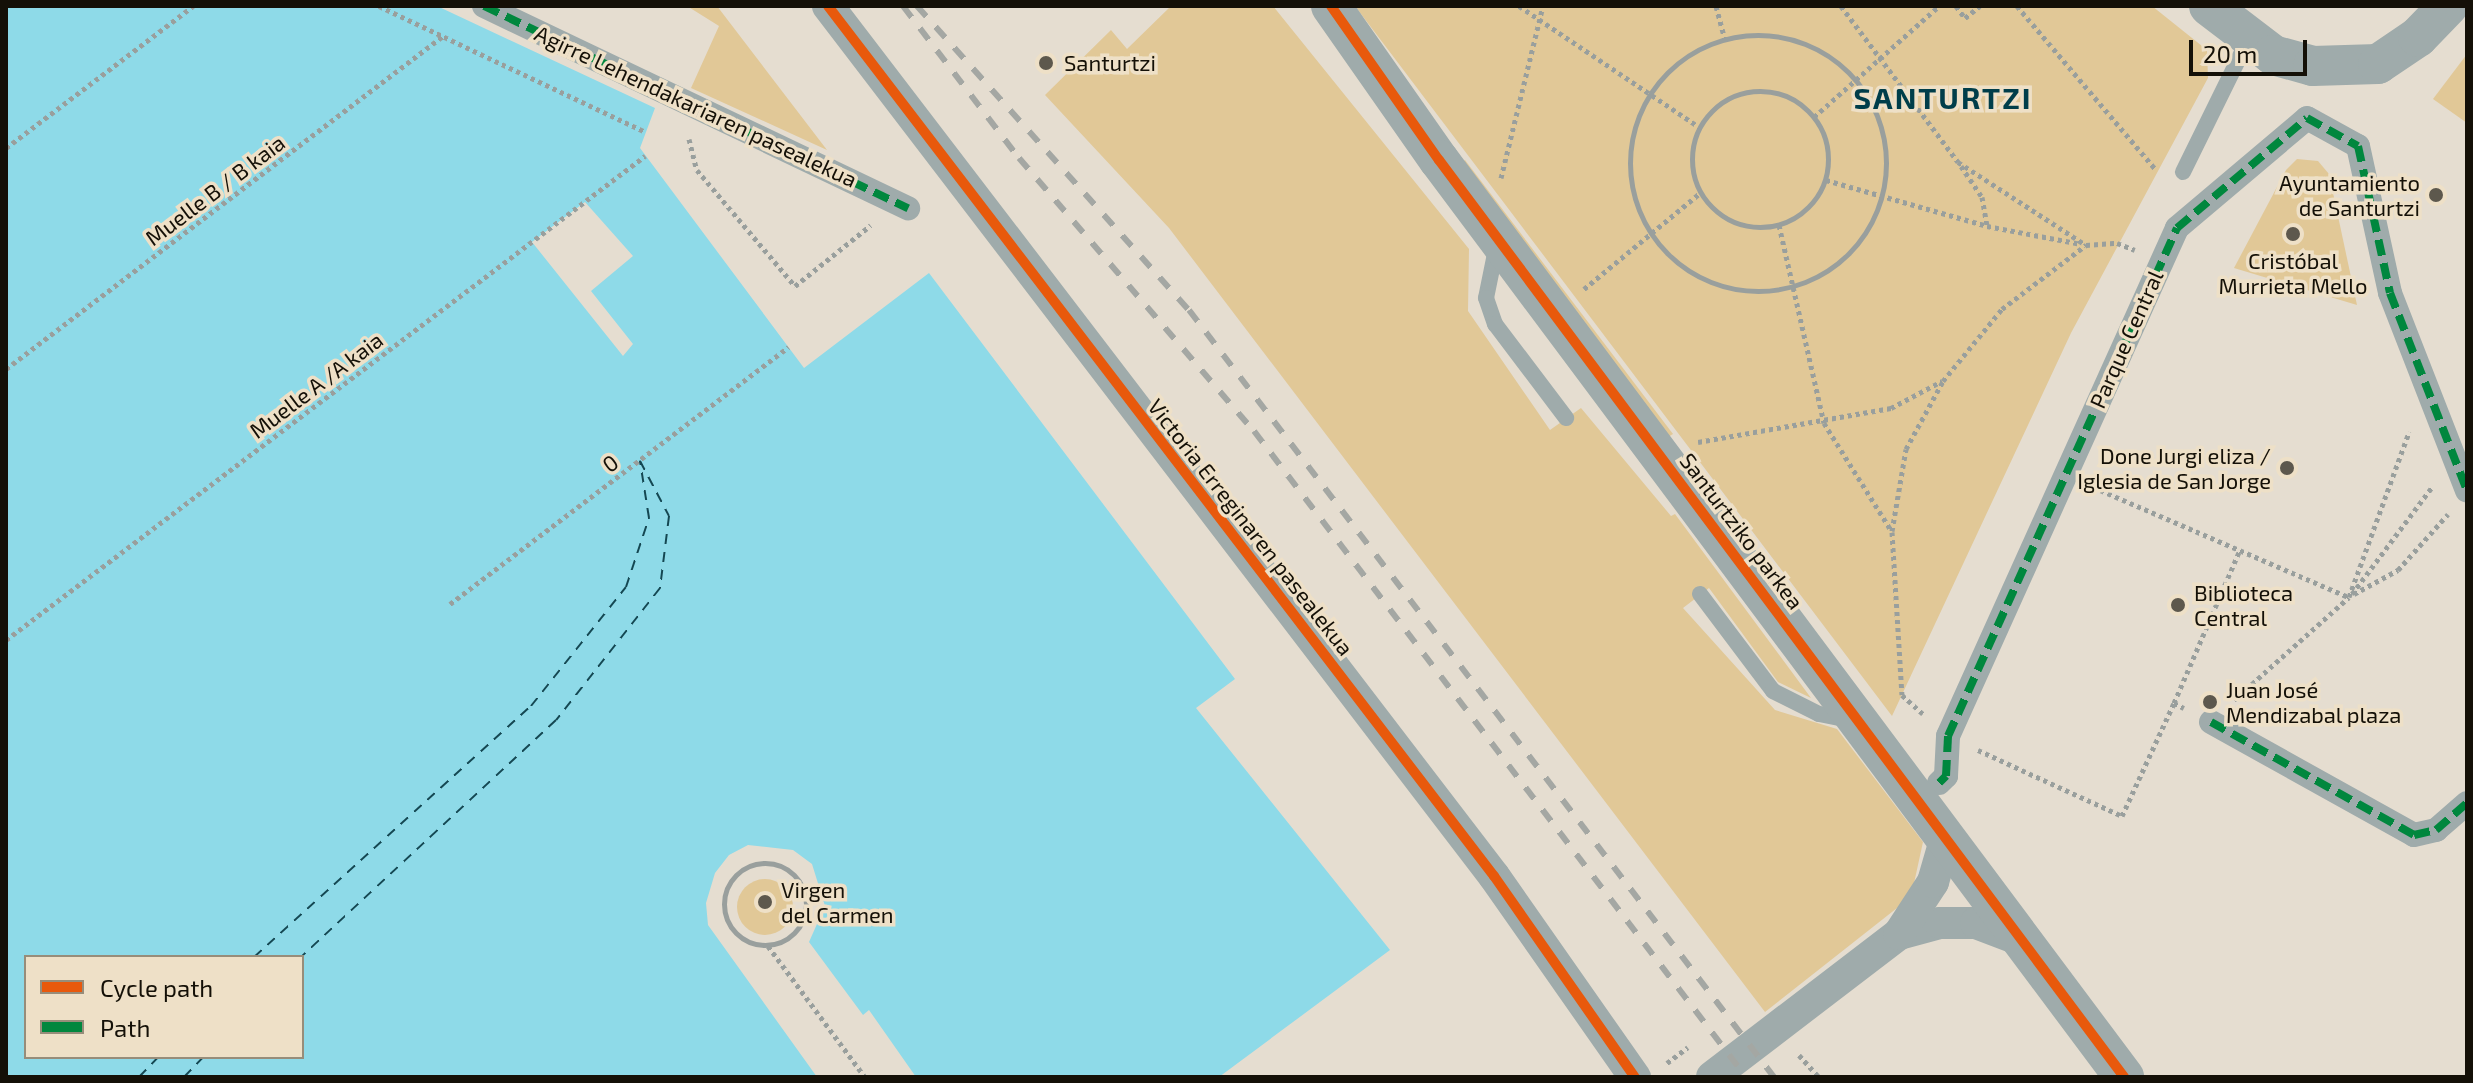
<!DOCTYPE html>
<meta charset="utf-8">
<style>
body{margin:0}
#map{position:relative;width:2473px;height:1083px;overflow:hidden;background:#e5ddd0;font-family:"Exo 2",sans-serif}
div>[style]{position:absolute}
[style*='--x']{left:calc(var(--x)*1px);top:calc(var(--y)*1px);width:calc(var(--w)*1px);rotate:calc(var(--a)*1deg)}
.green>*{inset:0;background:#e1c897}
.round{border-radius:50%}
.water>*{inset:0;background:#8edae8}
.pier>*{inset:0;background:#e5ddd0}
.ferry>*{height:2px;margin-top:-1px;transform-origin:0;background:repeating-linear-gradient(90deg,#144752 0 10px,transparent 0 18px)}
.path>*{height:5px;margin-top:-2.5px;transform-origin:0;background:repeating-linear-gradient(90deg,#999f9d 0 4px,transparent 0 8px)}
.path>.ring{margin:-2.5px;padding:0;box-sizing:content-box;background:none;border:5px solid #999f9d;border-radius:50%}
.service>*{height:16px;margin:-8px;padding:0 8px;transform-origin:8px;border-radius:8px;background:#9fabab}
.pedestrian>*{height:24px;margin:-12px;padding:0 12px;transform-origin:12px;border-radius:12px;background:#9fabab}
.minor>*{height:32px;margin:-16px;padding:0 16px;transform-origin:16px;border-radius:16px;background:#9fabab}
.tertiary>*{height:40px;margin:-20px;padding:0 20px;transform-origin:20px;border-radius:20px;background:#9fabab}
.rail>*{height:6px;margin-top:-3px;transform-origin:0;background:repeating-linear-gradient(90deg,#a4a7a3 0 14px,transparent 0 28px)}
.quiet>*{height:8px;margin-top:-4px;transform-origin:0;background:repeating-linear-gradient(90deg,#00873e 0 16px,transparent 0 24px)}
.cycleway>*{height:10px;margin:-5px;padding:0 5px;transform-origin:5px;border-radius:5px;background:#e8590c}
.dots>*{width:22px;height:22px;translate:-50% -50%;box-sizing:border-box;border:4px solid #eee0c7;border-radius:50%}
span{translate:-50% -50%;white-space:nowrap;text-align:center;line-height:1.15;-webkit-text-stroke:7px #eee0c7;paint-order:stroke}
.poi-label{font-size:22px;color:#141007}
.left{translate:0 -50%;text-align:left}
.right{translate:-100% -50%;text-align:right}
.street-label{font-size:22px;color:#141007}
.district-label{font-size:30px;color:#003e4a;font-weight:700;letter-spacing:2px}
.frame{position:absolute;inset:0;border:8px solid #141007;pointer-events:none}
.legend{position:absolute;left:24px;top:955px;width:280px;height:104px;box-sizing:border-box;background:#eee0c7;border:2px solid #978d7a;margin:0;padding:10px 14px;list-style:none;font-size:24px;color:#141007}
.legend li{display:flex;align-items:center;gap:16px;height:40px}
.legend b{width:40px;border:2px solid #978d7a}
.scale{position:absolute;left:2189px;top:40px;width:118px;height:36px;box-sizing:border-box;border:4px solid #141007;border-top:0;padding-left:10px;font-size:24px;line-height:28px;white-space:nowrap;color:#141007;-webkit-text-stroke:6px #eee0c7;paint-order:stroke}
</style>
<div id="map">
<div class="green">
<i style="clip-path:polygon(687px 6px,717px 6px,827px 150px,691px 88px,719px 26px)"></i>
<i style="clip-path:polygon(1171px 6px,1273px 6px,1469px 249px,1468px 311px,1550px 430px,1581px 408px,1671px 516px,1675px 514px,1811px 698px,1778px 682px,1709px 588px,1683px 608px,1775px 710px,1837px 729px,1923px 842px,1911px 897px,1765px 1012px,1169px 228px,1045px 95px,1111px 30px,1127px 49px)"></i>
<i style="clip-path:polygon(1355px 6px,2152px 6px,2207px 50px,2208px 78px,2071px 333px,1892px 716px)"></i>
<i style="clip-path:polygon(2467px 54px,2467px 123px,2433px 99px)"></i>
<i style="clip-path:polygon(2297px 159px,2318px 161px,2329px 174px,2357px 305px,2234px 268px,2286px 170px)"></i>
<i style="clip-path:polygon(1465px 160px,1673px 434px,1668px 437px,1459px 164px)"></i>
<i class="round" style="left:737px;top:879px;width:56px;height:56px"></i>
</div>
<div class="water">
<i style="clip-path:polygon(evenodd,6px 6px,437px 6px,655px 108px,640px 148px,804px 368px,929px 273px,1235px 679px,1196px 708px,1390px 950px,1219px 1077px,916px 1077px,869px 1010px,863px 1015px,809px 942px,825px 906px,812px 864px,793px 850px,748px 845px,729px 855px,715px 873px,706px 903px,708px 925px,817px 1077px,6px 1077px,6px 6px,26px 957px,302px 957px,302px 1057px,26px 1057px,26px 957px)"></i>
</div>
<div class="pier">
<i style="clip-path:polygon(585px 202px,633px 256px,591px 291px,633px 344px,623px 356px,532px 242px)"></i>
</div>
<div class="ferry">
<i style="--x:254;--y:957;--w:374;--a:-42.2"></i>
<i style="--x:531;--y:706;--w:152;--a:-51.4"></i>
<i style="--x:626;--y:587;--w:73;--a:-71.6"></i>
<i style="--x:649;--y:518;--w:58;--a:-99"></i>
<i style="--x:640;--y:461;--w:62;--a:62.2"></i>
<i style="--x:669;--y:516;--w:73;--a:97.1"></i>
<i style="--x:660;--y:588;--w:168;--a:128.2"></i>
<i style="--x:556;--y:720;--w:348;--a:137.1"></i>
<i style="--x:139;--y:1077;--w:28;--a:-46"></i>
<i style="--x:184;--y:1077;--w:28;--a:-46"></i>
</div>
<div class="path">
<i style="--x:379;--y:6;--w:295;--a:25.3"></i>
<i style="--x:1519;--y:6;--w:217;--a:33.9"></i>
<i style="--x:1716;--y:6;--w:35;--a:75"></i>
<i style="--x:1841;--y:6;--w:195;--a:53.1"></i>
<i style="--x:1958;--y:162;--w:153;--a:33"></i>
<i style="--x:1956;--y:6;--w:15;--a:53"></i>
<i style="--x:1965;--y:18;--w:19;--a:-39"></i>
<i style="--x:2017;--y:6;--w:215;--a:49.7"></i>
<i class="ring" style="left:1630px;top:35px;width:251px;height:251px"></i>
<i class="ring" style="left:1692px;top:91px;width:131px;height:131px"></i>
<i style="--x:1814;--y:117;--w:167;--a:-41.6"></i>
<i style="--x:689;--y:139;--w:32;--a:76"></i>
<i style="--x:697;--y:170;--w:152;--a:49.8"></i>
<i style="--x:795;--y:286;--w:97;--a:-38.8"></i>
<i style="--x:6;--y:148;--w:235;--a:-37.2"></i>
<i style="--x:1961;--y:166;--w:37;--a:56"></i>
<i style="--x:1982;--y:197;--w:29;--a:80"></i>
<i style="--x:1501;--y:178;--w:177;--a:-76.3"></i>
<i style="--x:1826;--y:180;--w:167;--a:15.9"></i>
<i style="--x:1987;--y:226;--w:96;--a:10.8"></i>
<i style="--x:1779;--y:225;--w:203;--a:77.2"></i>
<i style="--x:1824;--y:423;--w:128;--a:58"></i>
<i style="--x:1892;--y:532;--w:163;--a:86.5"></i>
<i style="--x:1902;--y:695;--w:28;--a:42"></i>
<i style="--x:1584;--y:289;--w:151;--a:-39.6"></i>
<i style="--x:6;--y:369;--w:549;--a:-37.31"></i>
<i style="--x:1698;--y:442;--w:196;--a:-10"></i>
<i style="--x:1891;--y:408;--w:58;--a:-27.9"></i>
<i style="--x:2093;--y:487;--w:279;--a:23.3"></i>
<i style="--x:1892;--y:531;--w:83;--a:-80.3"></i>
<i style="--x:1906;--y:449;--w:77;--a:-61.4"></i>
<i style="--x:1943;--y:381;--w:93;--a:-50.7"></i>
<i style="--x:2002;--y:309;--w:106;--a:-37.3"></i>
<i style="--x:2086;--y:245;--w:31;--a:-4"></i>
<i style="--x:2117;--y:243;--w:19;--a:21"></i>
<i style="--x:2352;--y:594;--w:134;--a:-53.2"></i>
<i style="--x:2354;--y:594;--w:50;--a:-28.6"></i>
<i style="--x:2398;--y:570;--w:75;--a:-48.2"></i>
<i style="--x:450;--y:604;--w:425;--a:-37.2"></i>
<i style="--x:6;--y:640;--w:802;--a:-37.14"></i>
<i style="--x:2234;--y:700;--w:154;--a:-41.8"></i>
<i style="--x:2349;--y:597;--w:176;--a:-70"></i>
<i style="--x:2174;--y:703;--w:167;--a:-66.7"></i>
<i style="--x:1978;--y:750;--w:158;--a:24.6"></i>
<i style="--x:2122;--y:816;--w:124;--a:-65.3"></i>
<i style="--x:2174;--y:703;--w:11;--a:27"></i>
<i class="ring" style="left:724px;top:863px;width:77px;height:77px"></i>
<i style="--x:768;--y:946;--w:163;--a:53.5"></i>
<i style="--x:1799;--y:1055;--w:30;--a:48"></i>
<i style="--x:1667;--y:1063;--w:26;--a:-37"></i>
</div>
<div class="service">
<i style="--x:2183;--y:172;--w:149;--a:-63.8"></i>
<i style="--x:1497;--y:244;--w:55;--a:101.5"></i>
<i style="--x:1486;--y:298;--w:28;--a:71"></i>
<i style="--x:1495;--y:324;--w:118;--a:52.9"></i>
<i style="--x:1700;--y:594;--w:121;--a:53"></i>
<i style="--x:1773;--y:691;--w:51;--a:26.6"></i>
<i style="--x:1819;--y:714;--w:33;--a:11"></i>
</div>
<div class="pedestrian">
<i style="--x:484;--y:6;--w:470;--a:25.5"></i>
<i style="--x:2211;--y:722;--w:232;--a:29.1"></i>
<i style="--x:2414;--y:835;--w:23;--a:-13"></i>
<i style="--x:2436;--y:830;--w:41;--a:-41.1"></i>
<i style="--x:1939;--y:783;--w:10;--a:-45"></i>
<i style="--x:1946;--y:776;--w:40;--a:-87.1"></i>
<i style="--x:1948;--y:736;--w:557;--a:-65.73"></i>
<i style="--x:2177;--y:228;--w:170;--a:-40.2"></i>
<i style="--x:2307;--y:118;--w:58;--a:28.8"></i>
<i style="--x:2358;--y:146;--w:150;--a:77.7"></i>
<i style="--x:2390;--y:293;--w:212;--a:68.7"></i>
</div>
<div class="minor">
<i style="--x:828;--y:6;--w:1096;--a:52.57"></i>
<i style="--x:1494;--y:876;--w:246;--a:55"></i>
<i style="--x:1899;--y:934;--w:42;--a:-15"></i>
<i style="--x:1940;--y:923;--w:36;--a:0"></i>
<i style="--x:1976;--y:923;--w:45;--a:20.9"></i>
<i style="--x:1712;--y:1077;--w:235;--a:-37.4"></i>
<i style="--x:1899;--y:934;--w:62;--a:-56.8"></i>
<i style="--x:1933;--y:882;--w:47;--a:-73.9"></i>
</div>
<div class="tertiary">
<i style="--x:1331;--y:6;--w:188;--a:55"></i>
<i style="--x:1439;--y:160;--w:1145;--a:53.24"></i>
<i style="--x:2209;--y:6;--w:81;--a:37.4"></i>
<i style="--x:2273;--y:55;--w:41;--a:15.4"></i>
<i style="--x:2313;--y:66;--w:65;--a:-1.8"></i>
<i style="--x:2378;--y:64;--w:48;--a:-34"></i>
<i style="--x:2418;--y:37;--w:43;--a:-45.9"></i>
</div>
<div class="rail">
<i style="--x:903;--y:6;--w:191;--a:52.7"></i>
<i style="--x:1019;--y:158;--w:360;--a:49.3"></i>
<i style="--x:1254;--y:431;--w:812;--a:52.71"></i>
<i style="--x:917;--y:6;--w:408;--a:48.2"></i>
<i style="--x:1189;--y:310;--w:965;--a:52.67"></i>
</div>
<div class="quiet">
<i style="--x:484;--y:6;--w:470;--a:25.5"></i>
<i style="--x:2211;--y:722;--w:232;--a:29.1"></i>
<i style="--x:2414;--y:835;--w:23;--a:-13"></i>
<i style="--x:2436;--y:830;--w:41;--a:-41.1"></i>
<i style="--x:1939;--y:783;--w:10;--a:-45"></i>
<i style="--x:1946;--y:776;--w:40;--a:-87.1"></i>
<i style="--x:1948;--y:736;--w:557;--a:-65.73"></i>
<i style="--x:2177;--y:228;--w:170;--a:-40.2"></i>
<i style="--x:2307;--y:118;--w:58;--a:28.8"></i>
<i style="--x:2358;--y:146;--w:150;--a:77.7"></i>
<i style="--x:2390;--y:293;--w:212;--a:68.7"></i>
</div>
<div class="cycleway">
<i style="--x:828;--y:6;--w:1096;--a:52.57"></i>
<i style="--x:1494;--y:876;--w:246;--a:55"></i>
<i style="--x:1331;--y:6;--w:188;--a:55"></i>
<i style="--x:1439;--y:160;--w:1145;--a:53.24"></i>
</div>
<div class="dots">
<i style="left:1046px;top:63px;background:#5d584d"></i>
<i style="left:2436px;top:195px;background:#5d584d"></i>
<i style="left:2293px;top:234px;background:#5d584d"></i>
<i style="left:2287px;top:468px;background:#5d584d"></i>
<i style="left:2178px;top:605px;background:#5d584d"></i>
<i style="left:2210px;top:702px;background:#5d584d"></i>
<i style="left:765px;top:902px;background:#5d584d"></i>
</div>
<div class="poi-label">
<span class="left" style="left:1064px;top:63px">Santurtzi</span>
<span class="right" style="left:2420px;top:195px">Ayuntamiento<br>de Santurtzi</span>
<span style="left:2293px;top:273px">Cristóbal<br>Murrieta Mello</span>
<span class="right" style="left:2271px;top:468px">Done Jurgi eliza /<br>Iglesia de San Jorge</span>
<span class="left" style="left:2194px;top:605px">Biblioteca<br>Central</span>
<span class="left" style="left:2226px;top:702px">Juan José<br>Mendizabal plaza</span>
<span class="left" style="left:781px;top:902px">Virgen<br>del Carmen</span>
</div>
<div class="street-label">
<span style="left:696px;top:106px;rotate:25deg">Agirre Lehendakariaren pasealekua</span>
<span style="left:215px;top:190px;rotate:-37deg">Muelle B / B kaia</span>
<span style="left:2126px;top:339px;rotate:-66deg">Parque Central</span>
<span style="left:316px;top:385px;rotate:-37deg">Muelle A /A kaia</span>
<span style="left:610px;top:463px;rotate:-37deg">0</span>
<span style="left:1251px;top:527px;rotate:52deg">Victoria Erreginaren pasealekua</span>
<span style="left:1742px;top:531px;rotate:53deg">Santurtziko parkea</span>
</div>
<div class="district-label">
<span style="left:1943px;top:97px">SANTURTZI</span>
</div>
<div class="frame"></div>
<ul class="legend">
<li><b style="height:10px;background:#e8590c"></b>Cycle path</li>
<li><b style="height:10px;background:#00873e"></b>Path</li>
</ul>
<div class="scale">20 m</div>
</div>
